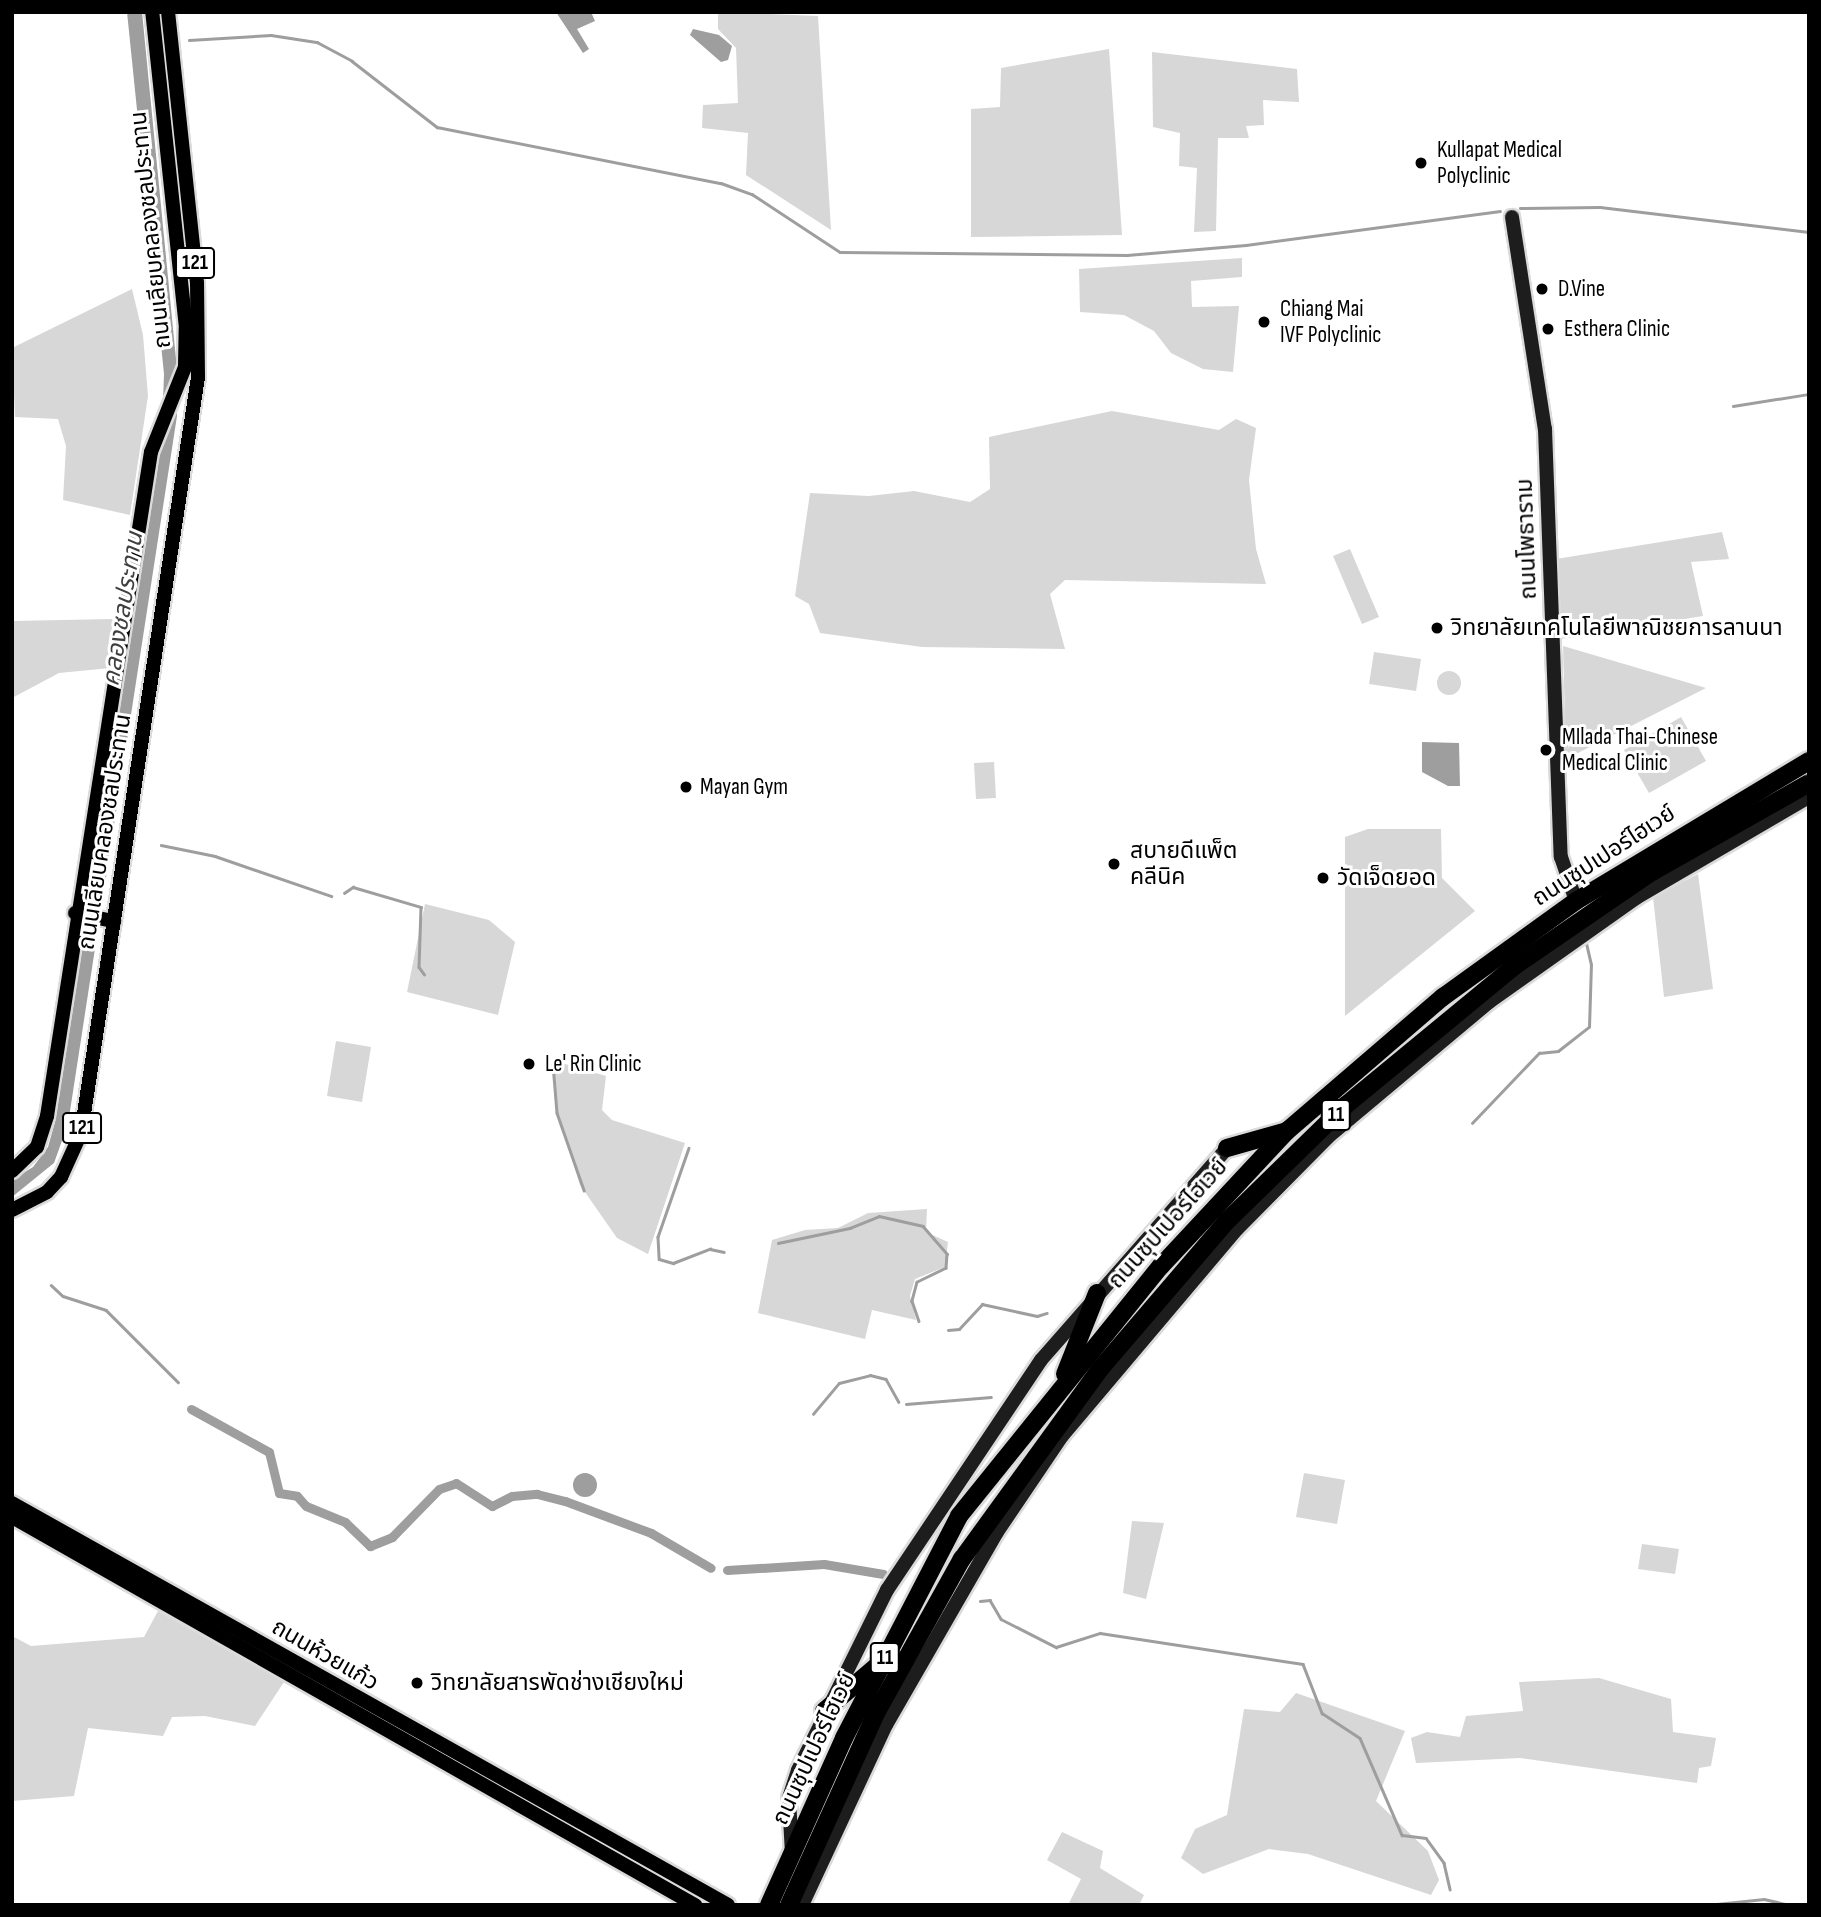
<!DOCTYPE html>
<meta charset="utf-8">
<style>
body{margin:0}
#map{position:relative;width:1821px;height:1917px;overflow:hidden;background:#fff;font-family:"Sofia Sans Condensed","Noto Sans Thai",sans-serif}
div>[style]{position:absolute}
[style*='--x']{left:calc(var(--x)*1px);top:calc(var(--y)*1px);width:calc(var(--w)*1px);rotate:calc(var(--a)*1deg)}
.green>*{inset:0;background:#d7d7d7}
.round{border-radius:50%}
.water>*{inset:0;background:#9e9e9e}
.stream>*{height:2.5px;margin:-1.25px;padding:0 1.25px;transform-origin:1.25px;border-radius:1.25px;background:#9e9e9e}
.canal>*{height:9px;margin:-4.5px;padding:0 4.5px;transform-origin:4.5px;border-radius:4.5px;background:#9e9e9e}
.roads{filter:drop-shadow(2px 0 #dbdbdb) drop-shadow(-2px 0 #dbdbdb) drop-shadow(0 2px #dbdbdb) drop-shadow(0 -2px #dbdbdb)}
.secondary>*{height:14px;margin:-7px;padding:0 7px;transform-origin:7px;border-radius:7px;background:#1d1d1d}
.primary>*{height:14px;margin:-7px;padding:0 7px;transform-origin:7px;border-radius:7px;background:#000}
.highway>*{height:18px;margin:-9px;padding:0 9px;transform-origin:9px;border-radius:9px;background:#000}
.dots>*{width:19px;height:19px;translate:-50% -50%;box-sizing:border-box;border:4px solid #fff;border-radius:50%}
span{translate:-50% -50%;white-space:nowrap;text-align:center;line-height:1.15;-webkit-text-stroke:6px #fff;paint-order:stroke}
.shield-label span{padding:2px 5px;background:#fff;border:2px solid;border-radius:5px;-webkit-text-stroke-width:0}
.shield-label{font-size:21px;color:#000;font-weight:700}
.poi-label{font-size:23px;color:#000}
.left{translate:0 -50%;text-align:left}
.street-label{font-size:23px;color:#000}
.water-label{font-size:24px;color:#3f3f3f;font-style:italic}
.frame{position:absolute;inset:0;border:14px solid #000;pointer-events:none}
</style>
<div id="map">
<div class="green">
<i style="clip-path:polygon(718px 12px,818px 16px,831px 230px,746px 175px,748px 133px,702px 128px,703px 105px,738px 103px,736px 48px,718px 29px)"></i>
<i style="clip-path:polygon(1109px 49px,1122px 235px,971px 237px,971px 109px,1000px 107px,1001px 68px)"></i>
<i style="clip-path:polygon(1152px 52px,1297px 69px,1299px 102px,1263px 100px,1264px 125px,1246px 126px,1249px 138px,1218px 138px,1216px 231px,1194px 232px,1197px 168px,1179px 166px,1180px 133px,1153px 127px)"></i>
<i style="clip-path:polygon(1242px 258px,1242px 277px,1191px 281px,1192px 307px,1239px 306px,1233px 372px,1203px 369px,1171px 353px,1154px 331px,1124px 315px,1080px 312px,1079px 269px)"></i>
<i style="clip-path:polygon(132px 289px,143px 335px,148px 396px,130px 515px,63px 500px,66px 446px,58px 419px,15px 417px,12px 348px)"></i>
<i style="clip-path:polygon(1112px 411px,1219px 430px,1236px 419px,1256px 428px,1249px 480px,1256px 549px,1266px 584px,1065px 580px,1050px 594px,1065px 649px,922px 647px,820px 633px,809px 604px,795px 596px,810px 493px,869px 496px,914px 491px,970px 502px,990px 489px,989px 437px)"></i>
<i style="clip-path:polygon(1722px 532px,1729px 559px,1691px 562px,1703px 616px,1561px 639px,1556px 559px)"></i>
<i style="clip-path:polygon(1350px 549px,1379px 617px,1362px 624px,1333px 556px)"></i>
<i style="clip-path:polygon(113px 619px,110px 668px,59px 673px,12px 698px,12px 621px)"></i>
<i style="clip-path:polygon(1563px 646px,1706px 688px,1566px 759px)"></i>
<i style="clip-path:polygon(1374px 652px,1421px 659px,1416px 691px,1369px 684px)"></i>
<i class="round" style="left:1437px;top:671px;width:24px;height:24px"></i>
<i style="clip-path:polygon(1681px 717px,1706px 761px,1649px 793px,1624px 750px)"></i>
<i style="clip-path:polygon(994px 762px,996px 798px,976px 799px,974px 763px)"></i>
<i style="clip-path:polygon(1368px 829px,1441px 829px,1442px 878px,1475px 911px,1345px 1016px,1345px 837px)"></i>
<i style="clip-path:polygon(1698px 874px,1713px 989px,1664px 997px,1653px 897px)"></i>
<i style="clip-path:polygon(425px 904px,489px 920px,515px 942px,498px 1015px,407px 992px)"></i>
<i style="clip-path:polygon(336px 1041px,371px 1047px,362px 1102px,327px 1096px)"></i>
<i style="clip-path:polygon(555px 1061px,606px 1076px,602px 1110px,612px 1120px,685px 1143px,648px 1254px,617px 1238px,580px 1185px,555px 1105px)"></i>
<i style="clip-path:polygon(927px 1209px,926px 1232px,948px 1242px,945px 1267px,915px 1279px,910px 1296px,916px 1320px,872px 1310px,865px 1339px,758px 1313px,772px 1240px,805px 1230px,838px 1228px,868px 1213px)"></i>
<i style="clip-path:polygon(1304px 1473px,1345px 1480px,1337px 1524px,1296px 1517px)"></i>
<i style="clip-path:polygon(1132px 1521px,1164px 1523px,1146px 1599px,1123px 1593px)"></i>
<i style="clip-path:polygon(1642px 1544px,1679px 1549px,1675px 1574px,1638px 1569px)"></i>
<i style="clip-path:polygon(158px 1611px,284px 1682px,255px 1726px,205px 1716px,172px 1717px,163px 1736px,88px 1728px,74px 1796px,12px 1801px,12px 1636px,31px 1646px,144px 1637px)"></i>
<i style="clip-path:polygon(1599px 1678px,1671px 1699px,1673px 1732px,1716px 1738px,1711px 1766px,1699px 1768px,1697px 1783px,1520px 1758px,1416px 1763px,1411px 1738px,1427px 1732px,1460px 1737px,1466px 1716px,1523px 1711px,1519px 1682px)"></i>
<i style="clip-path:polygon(1296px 1693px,1405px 1731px,1376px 1801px,1428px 1851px,1439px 1880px,1431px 1895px,1308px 1854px,1269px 1849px,1203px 1874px,1181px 1858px,1195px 1829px,1227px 1815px,1244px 1709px,1280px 1712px)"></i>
<i style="clip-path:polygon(1062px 1832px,1103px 1851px,1100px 1868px,1144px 1895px,1139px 1905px,1068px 1905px,1081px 1879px,1047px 1860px)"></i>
</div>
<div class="water">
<i style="clip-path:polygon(127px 12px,142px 12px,176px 359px,177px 416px,68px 1124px,54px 1163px,12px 1197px,12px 1180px,33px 1167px,48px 1147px,55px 1122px,162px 431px,164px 374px)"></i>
<i style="clip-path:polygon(556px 12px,591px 12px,595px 21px,577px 29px,589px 49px,583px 53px)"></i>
<i style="clip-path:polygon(693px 29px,719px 35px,732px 46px,728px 60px,721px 62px,690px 35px)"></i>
<i style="clip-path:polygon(1422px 742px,1459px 743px,1460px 786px,1448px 786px,1422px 772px)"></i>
<i class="round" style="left:573px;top:1473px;width:24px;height:24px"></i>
</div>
<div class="stream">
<i style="--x:189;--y:40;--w:82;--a:-3.5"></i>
<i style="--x:271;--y:35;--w:47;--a:8.7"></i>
<i style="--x:317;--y:42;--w:40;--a:28"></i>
<i style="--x:352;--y:61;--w:108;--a:37.8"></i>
<i style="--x:437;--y:127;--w:289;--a:11.2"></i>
<i style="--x:721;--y:183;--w:33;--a:20"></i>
<i style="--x:752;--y:194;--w:105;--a:33.4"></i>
<i style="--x:840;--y:252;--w:287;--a:0.6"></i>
<i style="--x:1127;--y:255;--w:119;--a:-4.8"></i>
<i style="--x:1246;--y:245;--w:256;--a:-7.6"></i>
<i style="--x:1520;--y:208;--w:80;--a:-0.7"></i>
<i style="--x:1600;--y:207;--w:210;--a:6.8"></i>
<i style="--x:1733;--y:406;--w:77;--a:-9"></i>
<i style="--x:161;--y:845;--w:55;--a:11.5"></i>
<i style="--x:215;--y:856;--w:123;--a:19"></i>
<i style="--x:344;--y:893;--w:11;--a:-34"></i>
<i style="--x:353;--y:887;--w:71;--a:16.4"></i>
<i style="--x:421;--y:907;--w:60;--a:91.9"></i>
<i style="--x:419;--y:967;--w:9;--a:54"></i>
<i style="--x:553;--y:1064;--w:49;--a:85.3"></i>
<i style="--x:557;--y:1113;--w:82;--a:70.7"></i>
<i style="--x:1472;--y:1123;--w:97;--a:-46.3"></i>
<i style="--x:1539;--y:1053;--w:19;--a:-6"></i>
<i style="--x:1558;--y:1051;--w:39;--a:-38"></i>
<i style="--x:1589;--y:1027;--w:62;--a:-88.2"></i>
<i style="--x:1591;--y:965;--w:27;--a:-103"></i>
<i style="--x:689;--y:1148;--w:94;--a:109.2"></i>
<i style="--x:658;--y:1237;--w:22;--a:87"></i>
<i style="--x:659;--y:1259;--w:15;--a:16"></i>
<i style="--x:673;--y:1263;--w:40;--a:-21"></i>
<i style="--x:710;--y:1249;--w:14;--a:12"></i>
<i style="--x:1240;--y:1236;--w:14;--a:-45"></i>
<i style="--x:778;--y:1243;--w:74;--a:-11.8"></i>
<i style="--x:850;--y:1228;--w:31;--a:-22"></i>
<i style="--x:879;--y:1216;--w:45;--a:12.8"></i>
<i style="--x:923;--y:1226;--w:37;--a:49"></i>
<i style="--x:947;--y:1254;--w:14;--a:94"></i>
<i style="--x:946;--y:1268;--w:32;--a:154"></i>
<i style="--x:917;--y:1282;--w:20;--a:105"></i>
<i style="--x:912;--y:1301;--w:21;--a:71"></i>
<i style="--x:51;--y:1285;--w:16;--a:43"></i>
<i style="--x:63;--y:1296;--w:45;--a:18"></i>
<i style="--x:106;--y:1310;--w:102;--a:45"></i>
<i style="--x:948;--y:1330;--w:11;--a:-5"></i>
<i style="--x:959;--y:1329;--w:34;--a:-47"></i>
<i style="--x:982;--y:1304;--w:56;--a:12.3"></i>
<i style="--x:1037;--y:1316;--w:10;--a:-17"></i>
<i style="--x:906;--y:1404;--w:85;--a:-4.7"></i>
<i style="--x:813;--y:1414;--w:40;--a:-50"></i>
<i style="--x:839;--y:1383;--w:32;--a:-14"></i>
<i style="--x:870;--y:1375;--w:16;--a:14"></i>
<i style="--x:886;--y:1379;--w:26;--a:61"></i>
<i style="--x:980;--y:1601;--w:10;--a:-6"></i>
<i style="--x:990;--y:1600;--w:22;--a:60"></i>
<i style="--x:1001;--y:1619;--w:62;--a:27"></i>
<i style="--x:1056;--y:1647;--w:46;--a:-17.7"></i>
<i style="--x:1100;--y:1633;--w:205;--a:8.7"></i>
<i style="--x:1303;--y:1664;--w:53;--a:68.8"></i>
<i style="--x:1322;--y:1713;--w:45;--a:33.3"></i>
<i style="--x:1360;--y:1738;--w:106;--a:66.6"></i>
<i style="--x:1402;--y:1835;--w:24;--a:7"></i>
<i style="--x:1426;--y:1838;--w:31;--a:54"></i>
<i style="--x:1444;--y:1863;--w:27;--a:77"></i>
<i style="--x:1453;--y:1904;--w:1;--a:90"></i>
<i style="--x:1707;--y:1905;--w:57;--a:-6"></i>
<i style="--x:1764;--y:1899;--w:28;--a:13"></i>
</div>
<div class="canal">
<i style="--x:191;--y:1409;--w:89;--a:28.9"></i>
<i style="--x:269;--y:1452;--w:42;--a:76.3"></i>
<i style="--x:279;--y:1493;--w:18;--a:9"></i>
<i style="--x:297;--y:1496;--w:13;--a:48"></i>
<i style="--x:306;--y:1506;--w:42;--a:22.3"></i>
<i style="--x:345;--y:1522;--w:35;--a:44"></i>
<i style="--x:370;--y:1546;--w:24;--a:-22"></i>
<i style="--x:392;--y:1537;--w:67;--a:-45.6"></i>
<i style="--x:439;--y:1489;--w:18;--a:-19"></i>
<i style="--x:456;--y:1483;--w:43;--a:32.6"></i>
<i style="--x:492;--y:1506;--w:22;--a:-27"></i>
<i style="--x:512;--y:1496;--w:25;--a:-5"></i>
<i style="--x:537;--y:1494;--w:29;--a:14"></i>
<i style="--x:565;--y:1501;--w:92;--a:20.4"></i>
<i style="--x:651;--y:1533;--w:69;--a:30.3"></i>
<i style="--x:727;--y:1570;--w:97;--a:-3.5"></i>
<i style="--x:824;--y:1564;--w:60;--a:9.6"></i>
</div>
<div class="roads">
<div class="secondary">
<i style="--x:1512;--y:217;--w:215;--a:81.2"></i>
<i style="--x:1545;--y:429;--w:428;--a:87.9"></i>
<i style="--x:1561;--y:857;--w:46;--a:71.2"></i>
<i style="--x:792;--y:1854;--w:56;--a:-93.1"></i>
<i style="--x:789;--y:1798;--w:29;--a:-72"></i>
<i style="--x:798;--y:1770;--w:201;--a:-63.7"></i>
<i style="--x:887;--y:1590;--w:277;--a:-56.2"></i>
<i style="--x:1041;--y:1360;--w:282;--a:-48.7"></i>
<i style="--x:802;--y:1905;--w:199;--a:-65"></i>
<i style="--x:886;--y:1725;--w:223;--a:-60.1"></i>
<i style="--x:997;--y:1532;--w:116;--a:-55.9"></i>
<i style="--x:1062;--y:1436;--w:271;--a:-49.8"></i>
<i style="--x:1237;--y:1229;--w:129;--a:-45.3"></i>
<i style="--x:1328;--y:1137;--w:210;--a:-40"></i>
<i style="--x:1489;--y:1002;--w:180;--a:-35.3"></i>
<i style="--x:1636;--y:898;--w:200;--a:-30.3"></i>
</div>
<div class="primary">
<i style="--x:75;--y:913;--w:40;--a:12"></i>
<i style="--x:12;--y:1171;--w:35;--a:-44"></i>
<i style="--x:37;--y:1147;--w:33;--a:-72"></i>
<i style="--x:47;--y:1116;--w:672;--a:-81.1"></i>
<i style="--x:151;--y:452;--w:92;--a:-68.2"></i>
<i style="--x:185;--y:367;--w:39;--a:-89"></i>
<i style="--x:186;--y:328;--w:318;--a:-96.1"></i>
<i style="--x:12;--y:1210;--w:39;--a:-27"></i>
<i style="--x:47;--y:1192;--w:21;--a:-47"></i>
<i style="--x:61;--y:1177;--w:48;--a:-65.6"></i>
<i style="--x:81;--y:1133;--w:765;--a:-81.2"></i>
<i style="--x:198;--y:377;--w:94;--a:-90.6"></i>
<i style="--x:197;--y:283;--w:273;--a:-96.1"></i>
<i style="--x:12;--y:1503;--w:821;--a:29.31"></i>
<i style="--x:12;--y:1517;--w:786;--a:29.6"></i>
</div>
<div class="highway">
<i style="--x:1227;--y:1148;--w:62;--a:-15.8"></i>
<i style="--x:1065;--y:1374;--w:87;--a:-68.4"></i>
<i style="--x:824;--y:1711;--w:70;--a:-40.3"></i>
<i style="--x:769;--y:1905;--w:183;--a:-65.8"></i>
<i style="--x:844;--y:1738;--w:250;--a:-62.6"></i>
<i style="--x:959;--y:1516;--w:321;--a:-51.1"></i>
<i style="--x:1161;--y:1266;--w:185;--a:-47"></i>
<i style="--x:1287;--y:1131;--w:206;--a:-40.7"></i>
<i style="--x:1443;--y:997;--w:164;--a:-35.8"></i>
<i style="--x:1576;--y:901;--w:272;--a:-31"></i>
<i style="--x:789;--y:1905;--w:209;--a:-65.6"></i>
<i style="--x:875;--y:1715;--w:179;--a:-60.9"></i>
<i style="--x:962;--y:1559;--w:235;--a:-54"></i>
<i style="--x:1100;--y:1369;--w:195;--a:-49.4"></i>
<i style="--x:1227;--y:1221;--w:166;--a:-44.3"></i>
<i style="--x:1346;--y:1105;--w:220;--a:-39.5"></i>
<i style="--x:1516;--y:965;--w:165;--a:-34.4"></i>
<i style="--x:1652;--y:872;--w:180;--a:-29.5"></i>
</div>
</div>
<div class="dots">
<i style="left:1421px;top:163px;background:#000"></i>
<i style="left:1542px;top:289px;background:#000"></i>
<i style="left:1264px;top:322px;background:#000"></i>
<i style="left:1548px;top:329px;background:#000"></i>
<i style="left:1437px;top:628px;background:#000"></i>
<i style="left:1546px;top:750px;background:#000"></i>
<i style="left:686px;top:787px;background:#000"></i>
<i style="left:1114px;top:864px;background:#000"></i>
<i style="left:1323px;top:878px;background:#000"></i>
<i style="left:529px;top:1064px;background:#000"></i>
<i style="left:417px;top:1683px;background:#000"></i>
</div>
<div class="shield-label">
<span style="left:195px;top:263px">121</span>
<span style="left:1336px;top:1115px">11</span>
<span style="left:82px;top:1128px">121</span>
<span style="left:885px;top:1658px">11</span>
</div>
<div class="poi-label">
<span class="left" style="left:1437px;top:163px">Kullapat Medical<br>Polyclinic</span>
<span class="left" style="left:1558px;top:289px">D.Vine</span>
<span class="left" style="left:1280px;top:322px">Chiang Mai<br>IVF Polyclinic</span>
<span class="left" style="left:1564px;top:329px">Esthera Clinic</span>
<span class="left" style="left:1451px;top:628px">วิทยาลัยเทคโนโลยีพาณิชยการลานนา</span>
<span class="left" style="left:1562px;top:750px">MIlada Thai-Chinese<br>Medical Clinic</span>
<span class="left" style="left:700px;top:787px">Mayan Gym</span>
<span class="left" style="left:1130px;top:864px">สบายดีแพ็ต<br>คลีนิค</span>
<span class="left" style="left:1337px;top:878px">วัดเจ็ดยอด</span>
<span class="left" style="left:545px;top:1064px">Le' Rin Clinic</span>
<span class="left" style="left:431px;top:1683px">วิทยาลัยสารพัดช่างเชียงใหม่</span>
</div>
<div class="street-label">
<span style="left:151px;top:230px;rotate:-96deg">ถนนเลียบคลองชลประทาน</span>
<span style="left:1527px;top:539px;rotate:-92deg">ถนนโพธาราม</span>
<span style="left:105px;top:832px;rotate:-81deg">ถนนเลียบคลองชลประทาน</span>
<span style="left:1604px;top:856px;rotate:-33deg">ถนนซุปเปอร์ไฮเวย์</span>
<span style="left:1168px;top:1224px;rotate:-48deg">ถนนซุปเปอร์ไฮเวย์</span>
<span style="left:325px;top:1655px;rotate:30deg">ถนนห้วยแก้ว</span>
<span style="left:814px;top:1749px;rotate:-65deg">ถนนซุปเปอร์ไฮเวย์</span>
</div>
<div class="water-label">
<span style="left:123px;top:609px;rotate:-81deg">คลองชลประทาน</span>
</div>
<div class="frame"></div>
</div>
